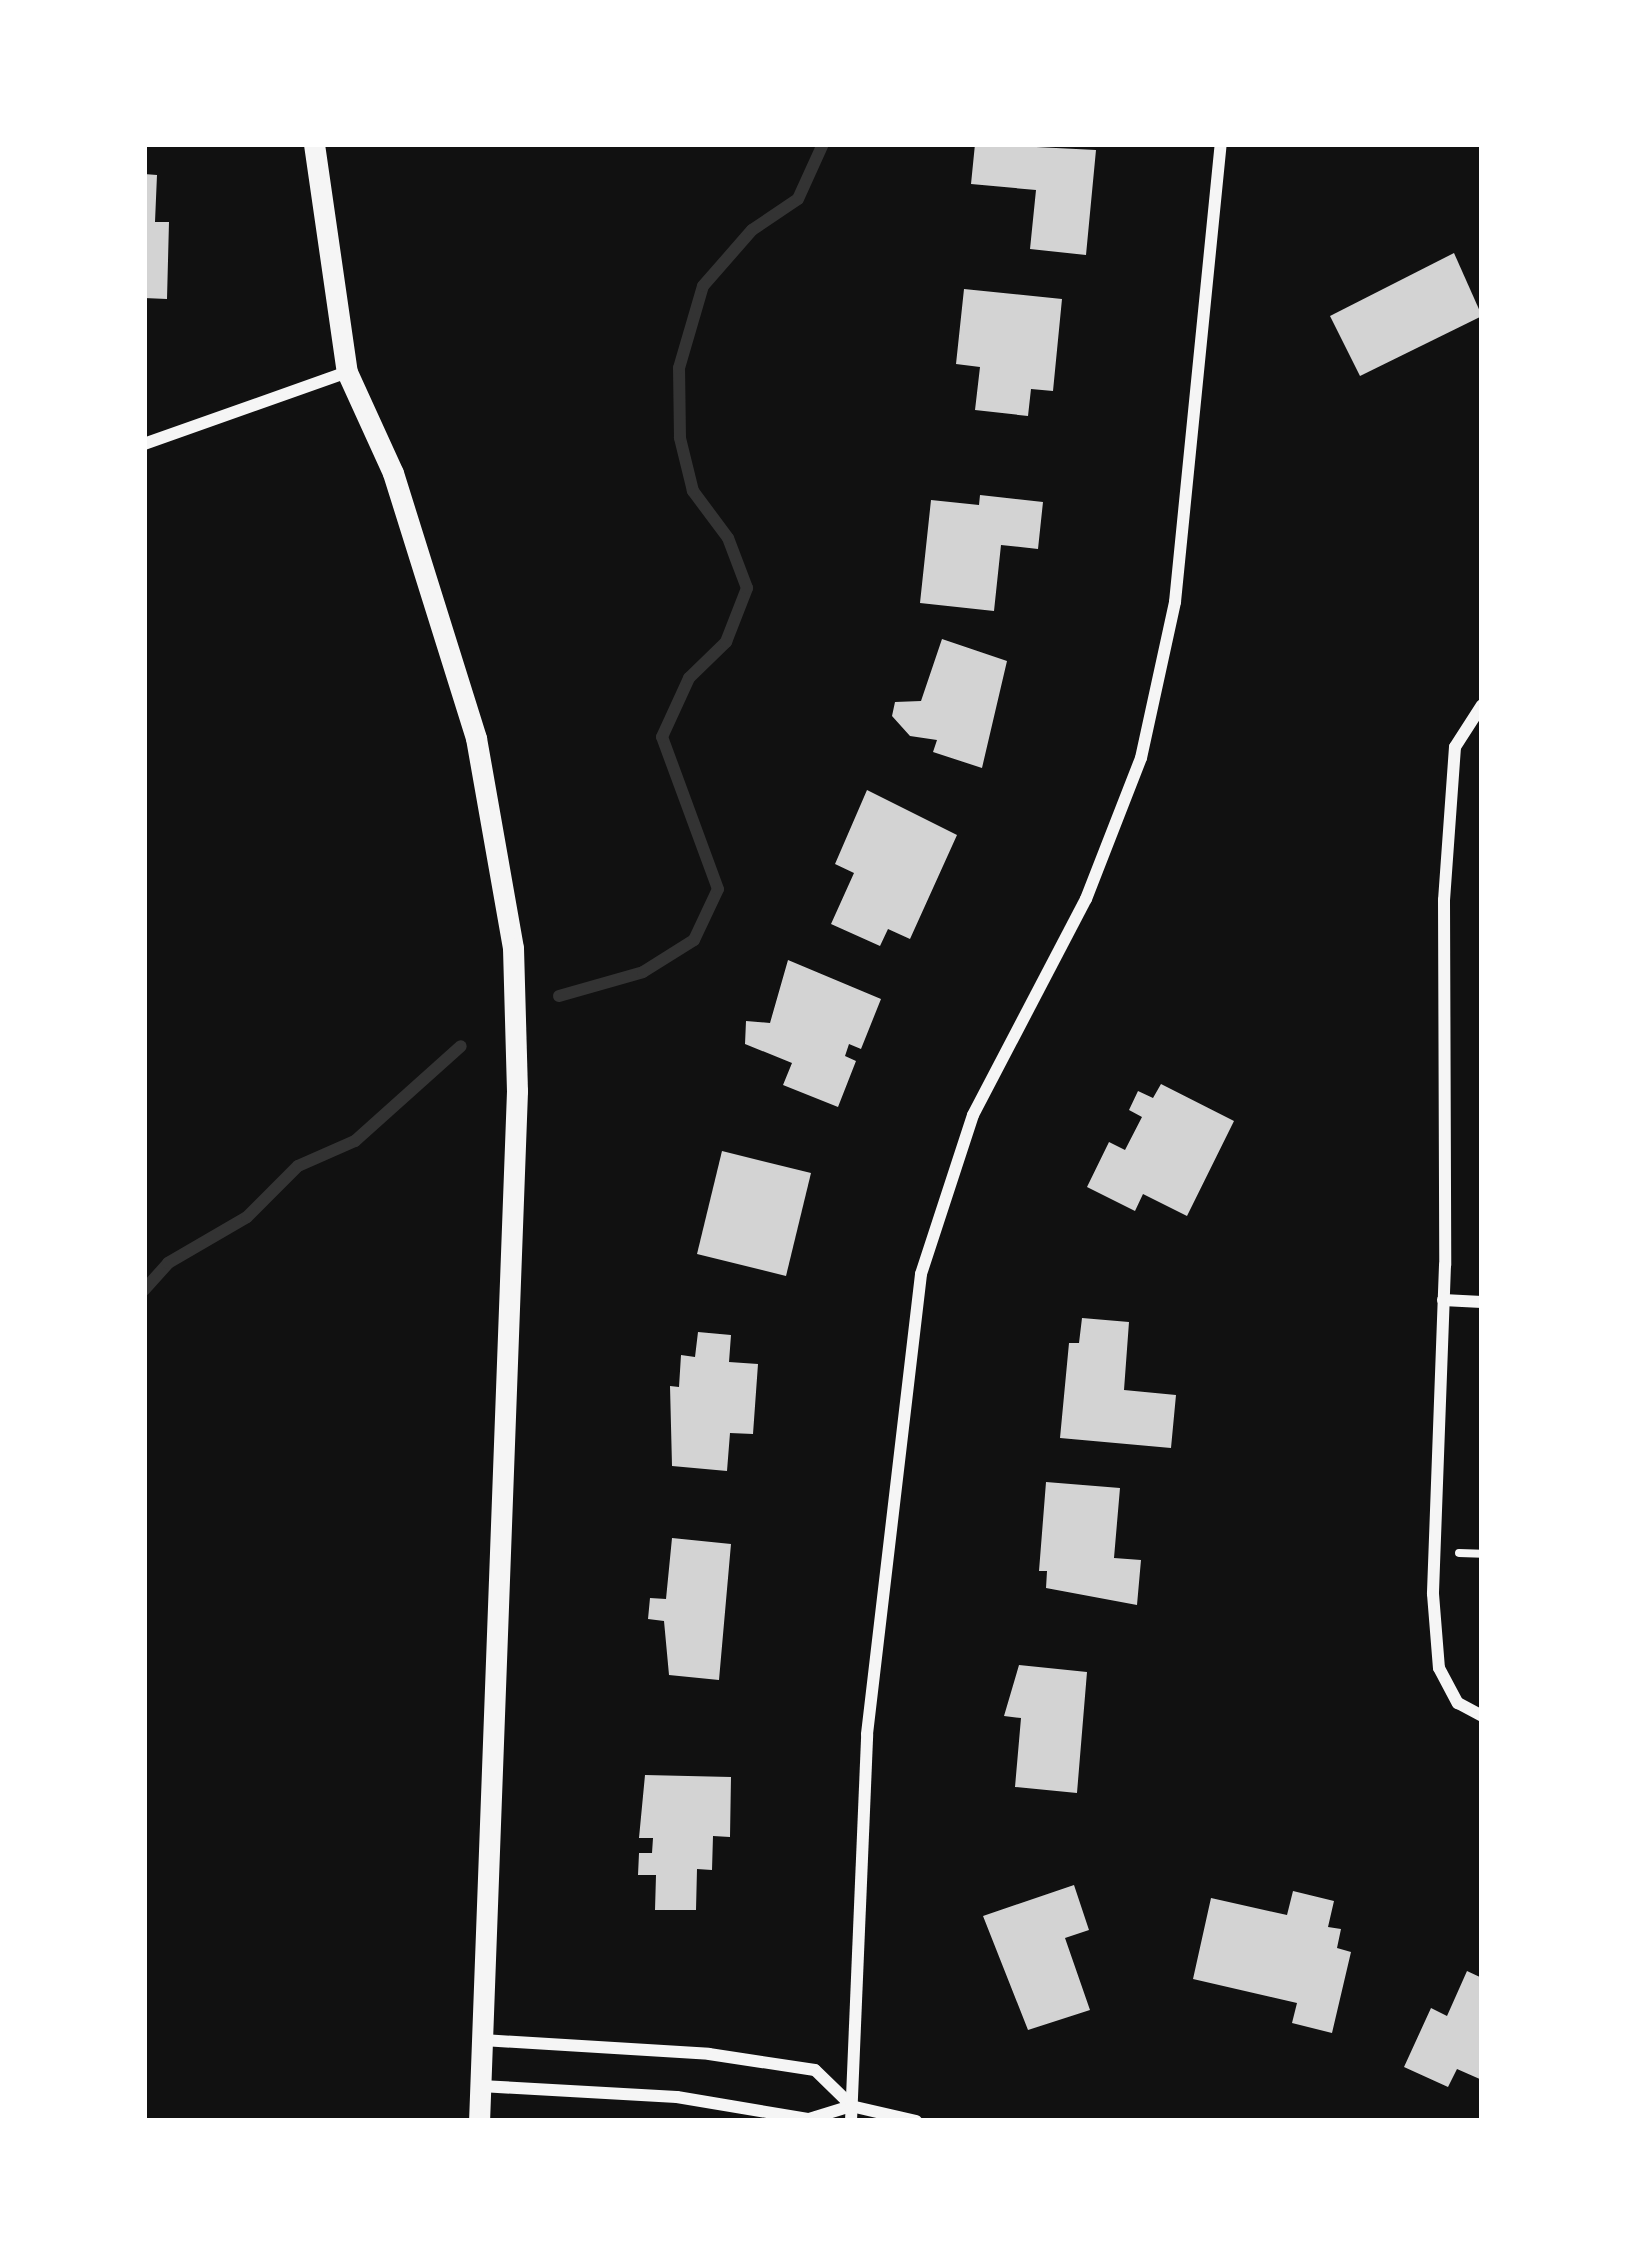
<!DOCTYPE html>
<style>
body{margin:0}
#map{position:relative;width:1626px;height:2265px;overflow:hidden;background:#111;font-family:Quicksand,sans-serif}
div>[style]{position:absolute}
[style*='--x']{left:calc(var(--x)*1px);top:calc(var(--y)*1px);width:calc(var(--w)*1px);rotate:calc(var(--a)*1deg)}
.stream>*{height:12px;margin:-6px;padding:0 6px;transform-origin:6px;border-radius:6px;background:#333}
.building>*{inset:0;background:#d3d3d3}
.path>*{height:8px;margin:-4px;padding:0 4px;transform-origin:4px;border-radius:4px;background:#f5f5f5}
.minor>*{height:12px;margin:-6px;padding:0 6px;transform-origin:6px;border-radius:6px;background:#f5f5f5}
.tertiary>*{height:21px;margin:-10.5px;padding:0 10.5px;transform-origin:10.5px;border-radius:10.5px;background:#f5f5f5}
span{translate:-50% -50%;white-space:nowrap;text-align:center;line-height:1.15;-webkit-text-stroke:12px #fff;paint-order:stroke}
.frame{position:absolute;inset:0;border:147px solid #fff;pointer-events:none}
</style>
<div id="map">
<div class="stream">
<i style="--x:559;--y:996;--w:87;--a:-15.9"></i>
<i style="--x:643;--y:972;--w:60;--a:-32.1"></i>
<i style="--x:694;--y:940;--w:56;--a:-64.8"></i>
<i style="--x:718;--y:889;--w:162;--a:-110.2"></i>
<i style="--x:662;--y:737;--w:65;--a:-65.4"></i>
<i style="--x:689;--y:678;--w:52;--a:-44.2"></i>
<i style="--x:726;--y:642;--w:58;--a:-68.7"></i>
<i style="--x:747;--y:588;--w:53;--a:-110.8"></i>
<i style="--x:728;--y:538;--w:59;--a:-126.7"></i>
<i style="--x:693;--y:491;--w:55;--a:-103.8"></i>
<i style="--x:680;--y:438;--w:70;--a:-90.8"></i>
<i style="--x:679;--y:368;--w:85;--a:-73.7"></i>
<i style="--x:703;--y:286;--w:74;--a:-48.8"></i>
<i style="--x:752;--y:230;--w:55;--a:-34"></i>
<i style="--x:798;--y:199;--w:60;--a:-65.6"></i>
<i style="--x:144;--y:1290;--w:36;--a:-48"></i>
<i style="--x:168;--y:1263;--w:91;--a:-30.2"></i>
<i style="--x:247;--y:1217;--w:72;--a:-45"></i>
<i style="--x:298;--y:1166;--w:62;--a:-23.7"></i>
<i style="--x:355;--y:1141;--w:142;--a:-41.9"></i>
</div>
<div class="building">
<i style="clip-path:polygon(975px 144px,1096px 150px,1086px 255px,1030px 249px,1036px 190px,971px 184px)"></i>
<i style="clip-path:polygon(144px 174px,157px 175px,155px 222px,169px 222px,167px 299px,144px 298px)"></i>
<i style="clip-path:polygon(1454px 253px,1482px 316px,1360px 376px,1330px 316px)"></i>
<i style="clip-path:polygon(964px 289px,1062px 299px,1053px 391px,1031px 389px,1028px 416px,975px 410px,980px 367px,956px 364px)"></i>
<i style="clip-path:polygon(980px 495px,1043px 502px,1038px 549px,1001px 545px,994px 611px,920px 603px,931px 500px,979px 505px)"></i>
<i style="clip-path:polygon(942px 639px,1007px 661px,982px 768px,933px 752px,937px 740px,910px 736px,892px 716px,895px 702px,921px 701px)"></i>
<i style="clip-path:polygon(867px 790px,957px 835px,910px 939px,888px 929px,880px 946px,831px 924px,854px 873px,835px 864px)"></i>
<i style="clip-path:polygon(788px 960px,881px 999px,861px 1049px,849px 1044px,845px 1056px,856px 1061px,838px 1107px,783px 1085px,792px 1063px,745px 1044px,746px 1021px,770px 1023px)"></i>
<i style="clip-path:polygon(1161px 1084px,1234px 1121px,1187px 1216px,1143px 1194px,1135px 1211px,1087px 1187px,1109px 1142px,1125px 1150px,1142px 1117px,1129px 1110px,1138px 1091px,1153px 1098px)"></i>
<i style="clip-path:polygon(722px 1151px,811px 1173px,786px 1276px,697px 1254px)"></i>
<i style="clip-path:polygon(1082px 1318px,1129px 1322px,1124px 1390px,1176px 1395px,1171px 1448px,1060px 1438px,1069px 1343px,1079px 1343px)"></i>
<i style="clip-path:polygon(698px 1332px,731px 1335px,729px 1362px,758px 1364px,753px 1434px,730px 1433px,727px 1471px,672px 1466px,670px 1386px,679px 1387px,681px 1355px,695px 1357px)"></i>
<i style="clip-path:polygon(1046px 1482px,1120px 1488px,1114px 1558px,1141px 1560px,1137px 1605px,1046px 1588px,1047px 1571px,1039px 1571px)"></i>
<i style="clip-path:polygon(672px 1538px,731px 1544px,719px 1680px,669px 1675px,664px 1621px,648px 1619px,650px 1598px,666px 1599px)"></i>
<i style="clip-path:polygon(1019px 1665px,1087px 1672px,1077px 1793px,1015px 1787px,1021px 1718px,1004px 1716px)"></i>
<i style="clip-path:polygon(645px 1775px,731px 1777px,730px 1837px,713px 1836px,712px 1870px,697px 1869px,696px 1910px,655px 1910px,656px 1875px,638px 1875px,639px 1853px,652px 1853px,653px 1838px,639px 1838px)"></i>
<i style="clip-path:polygon(1074px 1885px,1089px 1930px,1065px 1938px,1090px 2010px,1028px 2030px,983px 1916px)"></i>
<i style="clip-path:polygon(1293px 1891px,1334px 1901px,1328px 1927px,1341px 1929px,1337px 1948px,1351px 1952px,1332px 2033px,1292px 2023px,1297px 2003px,1193px 1979px,1211px 1898px,1287px 1915px)"></i>
<i style="clip-path:polygon(1467px 1971px,1482px 1978px,1482px 2080px,1457px 2069px,1448px 2087px,1404px 2067px,1431px 2008px,1447px 2016px)"></i>
</div>
<div class="path">
<i style="--x:1459;--y:1553;--w:23;--a:2"></i>
</div>
<div class="minor">
<i style="--x:144;--y:444;--w:215;--a:-19.5"></i>
<i style="--x:1482;--y:705;--w:50;--a:122.7"></i>
<i style="--x:1455;--y:747;--w:153;--a:94.1"></i>
<i style="--x:1444;--y:900;--w:365;--a:89.8"></i>
<i style="--x:1445;--y:1265;--w:329;--a:92.1"></i>
<i style="--x:1433;--y:1594;--w:74;--a:85.4"></i>
<i style="--x:1439;--y:1668;--w:40;--a:62"></i>
<i style="--x:1458;--y:1703;--w:27;--a:28"></i>
<i style="--x:1443;--y:1300;--w:39;--a:3"></i>
<i style="--x:483;--y:2040;--w:226;--a:3.5"></i>
<i style="--x:709;--y:2054;--w:107;--a:8.6"></i>
<i style="--x:815;--y:2070;--w:50;--a:44.2"></i>
<i style="--x:481;--y:2086;--w:196;--a:3.2"></i>
<i style="--x:677;--y:2097;--w:134;--a:9.5"></i>
<i style="--x:809;--y:2119;--w:44;--a:-17.2"></i>
<i style="--x:851;--y:2106;--w:67;--a:13"></i>
<i style="--x:851;--y:2121;--w:387;--a:-87.6"></i>
<i style="--x:867;--y:1734;--w:463;--a:-83.3"></i>
<i style="--x:921;--y:1274;--w:167;--a:-71.9"></i>
<i style="--x:973;--y:1115;--w:244;--a:-62.4"></i>
<i style="--x:1086;--y:899;--w:151;--a:-68.7"></i>
<i style="--x:1141;--y:758;--w:160;--a:-77.7"></i>
<i style="--x:1175;--y:602;--w:460;--a:-84.3"></i>
</div>
<div class="tertiary">
<i style="--x:314;--y:144;--w:230;--a:81.8"></i>
<i style="--x:347;--y:372;--w:111;--a:65.5"></i>
<i style="--x:393;--y:473;--w:278;--a:72.6"></i>
<i style="--x:476;--y:738;--w:213;--a:80"></i>
<i style="--x:513;--y:948;--w:143;--a:88.4"></i>
<i style="--x:517;--y:1091;--w:1031;--a:92.11"></i>
</div>
<div class="frame"></div>
</div>
